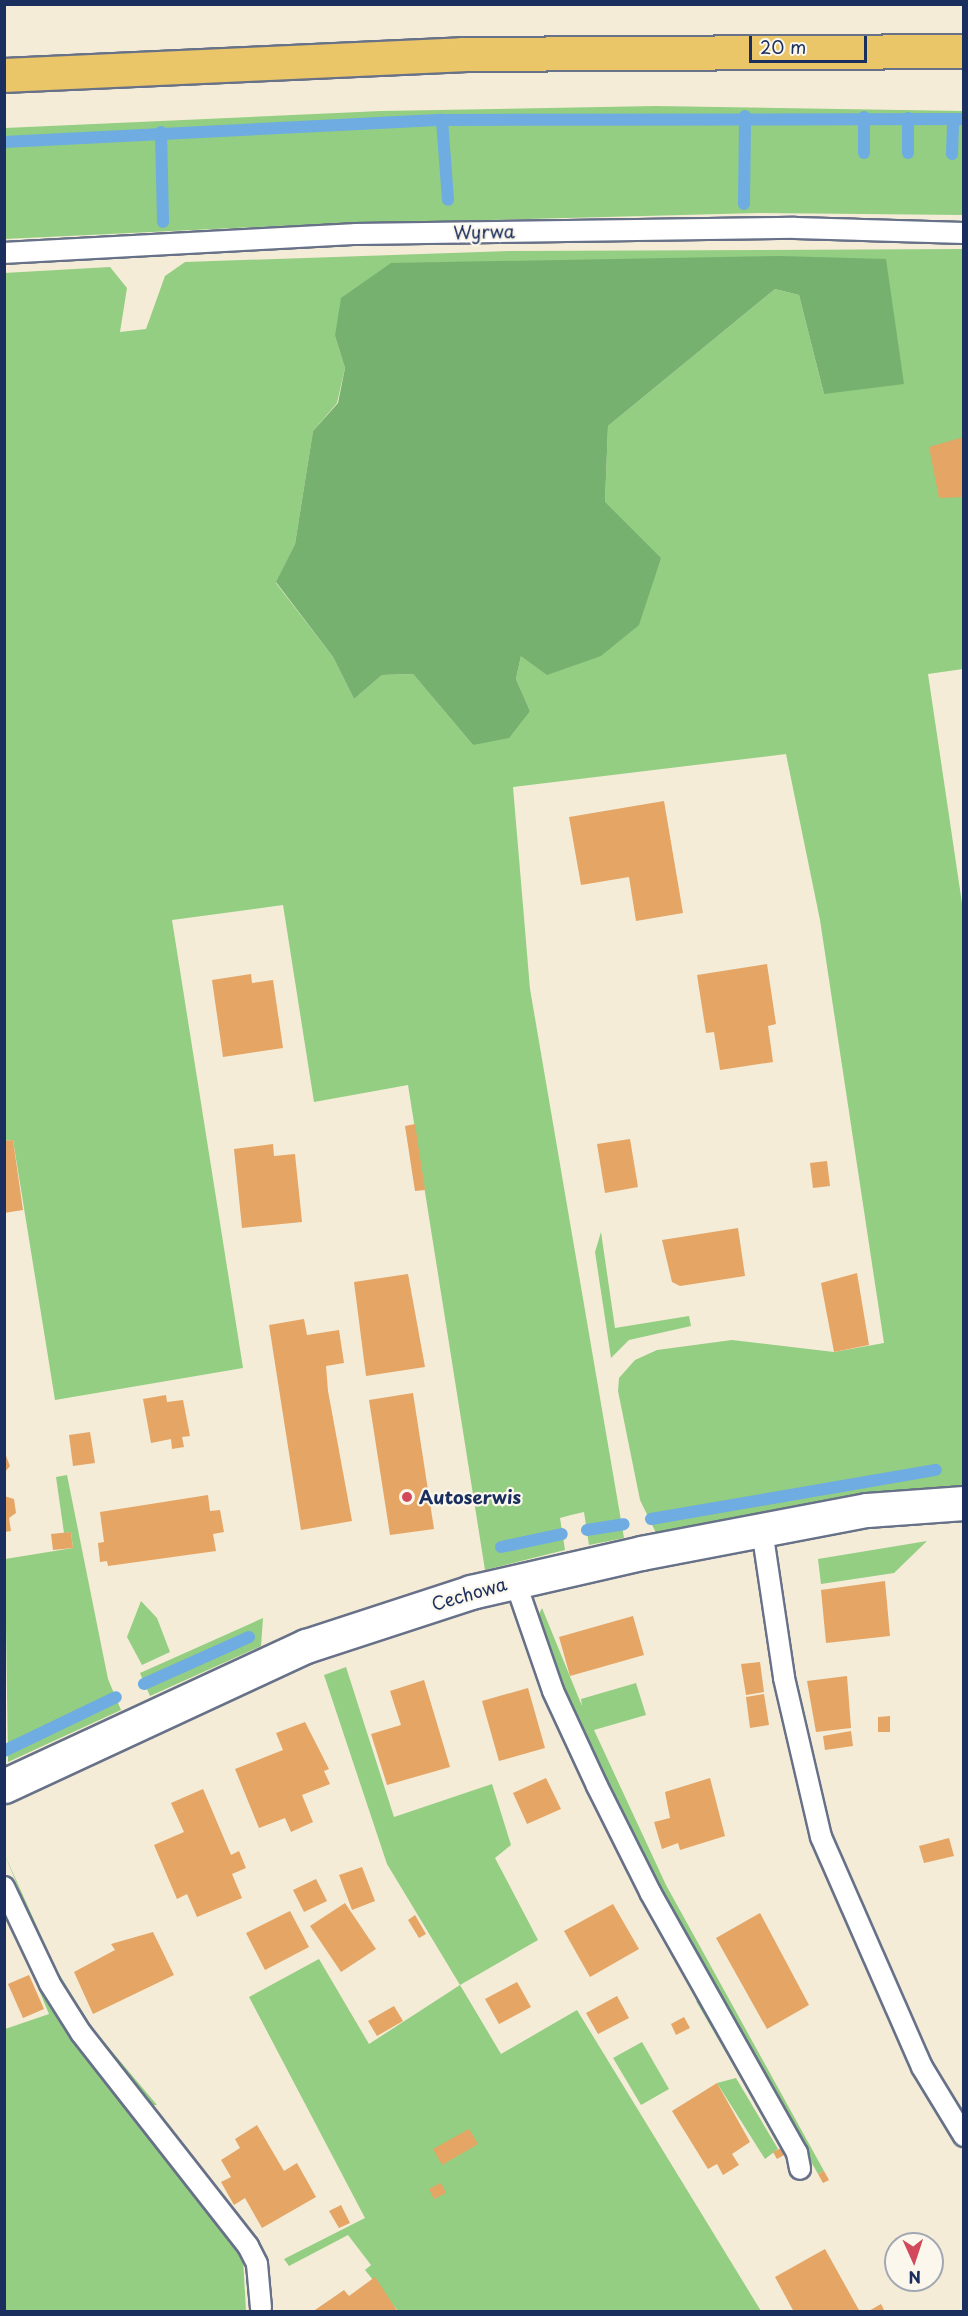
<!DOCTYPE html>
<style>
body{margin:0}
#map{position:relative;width:968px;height:2316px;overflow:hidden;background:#f4ecd7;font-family:"Playpen Sans",sans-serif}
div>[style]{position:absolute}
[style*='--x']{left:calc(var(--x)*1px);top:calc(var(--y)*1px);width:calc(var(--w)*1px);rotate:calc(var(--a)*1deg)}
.green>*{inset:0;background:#93ce82}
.forest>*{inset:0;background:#76b170}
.stream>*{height:12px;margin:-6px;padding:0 6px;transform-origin:6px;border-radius:6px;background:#6eace1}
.building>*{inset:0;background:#e4a565}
.roads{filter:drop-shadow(2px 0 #677188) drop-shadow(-2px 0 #677188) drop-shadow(0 2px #677188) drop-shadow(0 -2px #677188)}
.lane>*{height:20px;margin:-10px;padding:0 10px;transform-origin:10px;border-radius:10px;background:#fff}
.street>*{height:33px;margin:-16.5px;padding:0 16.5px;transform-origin:16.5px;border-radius:16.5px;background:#fff}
.highway>*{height:33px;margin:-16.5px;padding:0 16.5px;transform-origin:16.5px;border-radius:16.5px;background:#ebc669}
.dots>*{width:16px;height:16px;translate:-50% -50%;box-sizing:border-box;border:3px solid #fbf7ec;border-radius:50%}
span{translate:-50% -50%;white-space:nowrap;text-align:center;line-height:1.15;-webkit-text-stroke:4.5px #fbf7ec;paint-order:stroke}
.street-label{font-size:18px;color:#1b2f5e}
.poi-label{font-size:18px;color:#1b2f5e;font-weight:700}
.left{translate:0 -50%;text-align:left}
.frame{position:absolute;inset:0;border:6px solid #1b2f5e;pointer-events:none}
.north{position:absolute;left:884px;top:2232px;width:60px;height:60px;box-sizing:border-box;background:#fbf7ec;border:2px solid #a1a7b3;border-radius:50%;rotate:177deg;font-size:16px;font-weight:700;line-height:24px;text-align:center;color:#1b2f5e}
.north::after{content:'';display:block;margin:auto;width:21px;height:27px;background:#d1495b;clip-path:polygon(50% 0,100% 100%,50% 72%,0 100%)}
.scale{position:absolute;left:749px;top:36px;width:118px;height:27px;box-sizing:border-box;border:3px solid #1b2f5e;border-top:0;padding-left:8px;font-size:18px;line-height:21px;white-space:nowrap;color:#1b2f5e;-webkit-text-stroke:4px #fbf7ec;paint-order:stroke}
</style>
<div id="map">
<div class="green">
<i style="clip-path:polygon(656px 106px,963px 111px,963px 215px,759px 213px,300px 225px,5px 239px,5px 128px,381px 111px)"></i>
<i style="clip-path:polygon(evenodd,963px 249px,963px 669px,928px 674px,963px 910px,963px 1485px,656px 1533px,640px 1500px,618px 1391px,619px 1378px,635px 1360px,657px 1350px,732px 1340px,834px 1352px,884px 1343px,820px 920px,786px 754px,513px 787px,530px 989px,624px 1538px,589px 1545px,584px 1512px,571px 1515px,560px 1518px,565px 1550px,485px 1570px,408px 1085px,314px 1102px,283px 905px,172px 920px,243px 1368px,55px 1400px,13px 1140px,4px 1141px,4px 273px,110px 267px,127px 288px,120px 332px,146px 329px,165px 276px,185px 262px,511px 251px,963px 249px,886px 259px,824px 394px,799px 295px,775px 289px,608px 426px,605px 502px,521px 656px,516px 679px,530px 711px,473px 745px,413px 674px,382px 675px,354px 699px,333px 657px,276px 583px,295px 544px,313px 431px,337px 403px,345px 368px,335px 336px,886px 259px)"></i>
<i style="clip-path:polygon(601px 1232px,615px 1328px,689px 1316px,691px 1326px,629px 1340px,611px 1358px,595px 1252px)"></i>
<i style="clip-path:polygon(67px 1475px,108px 1679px,121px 1710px,8px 1762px,5px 1559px,73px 1548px,71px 1532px,64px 1533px,56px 1477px)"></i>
<i style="clip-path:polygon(927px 1541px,894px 1573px,821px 1584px,818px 1559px)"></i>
<i style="clip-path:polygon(141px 1601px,157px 1618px,170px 1652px,142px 1665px,127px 1637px)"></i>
<i style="clip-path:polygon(542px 1608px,582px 1706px,581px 1699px,636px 1683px,646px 1715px,594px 1730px,666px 1885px,824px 2171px,818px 2174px,633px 1841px,562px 1688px,537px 1618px)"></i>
<i style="clip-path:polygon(263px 1618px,261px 1646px,150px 1696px,140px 1673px)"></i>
<i style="clip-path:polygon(346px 1667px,394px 1817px,492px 1784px,511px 1845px,495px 1858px,538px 1940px,460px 1985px,501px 2054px,577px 2010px,761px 2311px,398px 2311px,365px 2270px,371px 2265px,348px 2235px,289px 2266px,284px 2259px,365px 2218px,249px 1997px,319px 1959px,369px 2044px,460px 1985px,387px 1864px,324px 1675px)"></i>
<i style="clip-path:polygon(4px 1853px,56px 1969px,93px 2029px,157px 2105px,147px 2105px,92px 2032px,52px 1968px)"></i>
<i style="clip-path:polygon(4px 1907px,55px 2011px,243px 2258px,246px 2311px,5px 2311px,5px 2029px,49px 2014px)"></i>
<i style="clip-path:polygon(696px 2001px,702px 2001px,781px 2148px)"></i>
<i style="clip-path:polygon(642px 2042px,669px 2089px,641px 2105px,613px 2058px)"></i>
<i style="clip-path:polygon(736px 2078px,778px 2149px,765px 2159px,717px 2083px)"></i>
</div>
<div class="forest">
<i style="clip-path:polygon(779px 256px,886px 259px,904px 384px,824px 394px,799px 295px,775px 289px,608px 426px,605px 502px,661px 558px,639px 625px,601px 656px,547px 675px,521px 656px,516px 679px,530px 711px,509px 738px,473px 745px,413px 674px,382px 675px,354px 699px,333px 657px,276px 582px,295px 544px,313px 431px,338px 403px,345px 368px,335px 336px,341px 298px,391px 263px)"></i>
</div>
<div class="stream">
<i style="--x:908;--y:118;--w:35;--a:90"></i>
<i style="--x:442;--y:120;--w:80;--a:85.7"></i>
<i style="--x:161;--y:132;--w:90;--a:88.7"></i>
<i style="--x:4;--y:142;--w:439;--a:-2.9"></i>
<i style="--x:442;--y:120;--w:522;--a:-0.11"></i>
<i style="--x:864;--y:153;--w:36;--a:-90"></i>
<i style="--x:952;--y:154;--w:35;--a:-88"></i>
<i style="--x:744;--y:204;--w:88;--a:-89.3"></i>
<i style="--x:651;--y:1519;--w:289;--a:-9.8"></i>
<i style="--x:587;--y:1530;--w:37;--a:-9"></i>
<i style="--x:501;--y:1547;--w:62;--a:-12"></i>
<i style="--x:144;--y:1684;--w:115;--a:-24.1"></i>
<i style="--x:4;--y:1751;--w:124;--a:-25.7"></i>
</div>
<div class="building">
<i style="clip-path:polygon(964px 437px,964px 497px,939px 498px,929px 447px)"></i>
<i style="clip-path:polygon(664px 801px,683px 913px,636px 921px,629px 877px,581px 885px,569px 817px)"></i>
<i style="clip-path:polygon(767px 964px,776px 1024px,768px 1026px,773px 1062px,720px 1070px,714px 1032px,706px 1033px,697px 975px)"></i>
<i style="clip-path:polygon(251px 974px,252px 983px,273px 980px,283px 1048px,223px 1057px,212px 980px)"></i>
<i style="clip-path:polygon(415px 1124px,425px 1190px,415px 1191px,405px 1126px)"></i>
<i style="clip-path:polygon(630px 1139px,638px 1187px,605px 1193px,597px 1144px)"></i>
<i style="clip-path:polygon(13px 1140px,23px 1210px,4px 1213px,4px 1141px)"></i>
<i style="clip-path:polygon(273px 1144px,274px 1156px,295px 1154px,302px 1222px,242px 1228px,234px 1149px)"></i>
<i style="clip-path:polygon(827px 1161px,830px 1186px,813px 1188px,810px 1163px)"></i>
<i style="clip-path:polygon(738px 1228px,745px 1276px,680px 1286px,672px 1282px,662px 1240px)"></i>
<i style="clip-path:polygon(857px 1273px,869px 1345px,834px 1352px,821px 1283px)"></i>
<i style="clip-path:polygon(408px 1274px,425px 1367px,366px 1376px,354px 1282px)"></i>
<i style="clip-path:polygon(304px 1319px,307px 1335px,339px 1330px,344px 1363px,326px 1366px,328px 1391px,352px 1521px,301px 1530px,269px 1325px)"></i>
<i style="clip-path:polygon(413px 1393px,434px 1529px,390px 1535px,369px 1400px)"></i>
<i style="clip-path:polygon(166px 1395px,167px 1402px,183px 1400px,190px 1436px,182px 1437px,184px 1447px,172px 1449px,171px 1439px,151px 1443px,143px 1399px)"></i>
<i style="clip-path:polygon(90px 1432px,95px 1463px,73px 1466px,69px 1435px)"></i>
<i style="clip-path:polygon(4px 1451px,10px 1466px,4px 1473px)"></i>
<i style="clip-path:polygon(208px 1495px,210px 1511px,220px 1510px,224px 1532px,213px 1534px,216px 1551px,108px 1566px,107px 1561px,100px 1562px,98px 1543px,104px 1542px,100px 1512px)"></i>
<i style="clip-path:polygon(4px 1496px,14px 1499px,16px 1513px,9px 1518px,11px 1531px,4px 1532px)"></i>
<i style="clip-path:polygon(71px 1532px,73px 1548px,53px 1550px,51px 1534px)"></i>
<i style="clip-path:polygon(885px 1581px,890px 1636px,826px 1643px,821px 1590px)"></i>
<i style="clip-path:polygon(633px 1616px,644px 1655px,570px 1676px,559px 1637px)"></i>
<i style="clip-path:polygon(760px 1662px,764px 1692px,746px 1695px,741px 1664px)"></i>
<i style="clip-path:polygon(847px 1676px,851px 1728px,816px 1732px,807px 1681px)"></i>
<i style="clip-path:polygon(424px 1680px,450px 1767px,387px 1785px,371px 1734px,401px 1725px,390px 1691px)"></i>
<i style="clip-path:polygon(528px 1688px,545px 1748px,499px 1761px,482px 1701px)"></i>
<i style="clip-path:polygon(764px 1694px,769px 1725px,750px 1728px,746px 1697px)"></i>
<i style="clip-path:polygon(890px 1716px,890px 1732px,878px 1732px,878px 1717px)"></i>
<i style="clip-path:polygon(305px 1722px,329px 1769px,324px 1771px,330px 1784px,302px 1795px,313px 1822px,291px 1832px,285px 1818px,259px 1828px,235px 1769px,283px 1750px,276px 1733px)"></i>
<i style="clip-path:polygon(851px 1731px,853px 1746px,825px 1750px,823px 1736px)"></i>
<i style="clip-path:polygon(546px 1778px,561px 1809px,527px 1824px,513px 1793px)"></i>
<i style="clip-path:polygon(710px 1778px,725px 1836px,680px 1850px,678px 1843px,662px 1849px,654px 1822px,670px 1818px,665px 1792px)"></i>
<i style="clip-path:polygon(203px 1789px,231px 1855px,239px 1851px,246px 1868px,232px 1874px,242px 1898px,197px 1917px,187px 1894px,177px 1899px,154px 1845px,184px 1832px,171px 1803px)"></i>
<i style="clip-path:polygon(949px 1838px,954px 1856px,924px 1863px,919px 1846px)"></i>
<i style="clip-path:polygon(362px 1867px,375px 1901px,352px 1910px,339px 1875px)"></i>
<i style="clip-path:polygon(316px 1879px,327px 1901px,304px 1912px,293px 1890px)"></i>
<i style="clip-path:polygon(345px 1903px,376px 1949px,341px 1972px,310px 1926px)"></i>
<i style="clip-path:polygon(613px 1904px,639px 1949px,590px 1977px,564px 1931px)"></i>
<i style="clip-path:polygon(290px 1911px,309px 1947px,265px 1970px,246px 1933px)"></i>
<i style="clip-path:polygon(760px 1913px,809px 2005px,767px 2029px,716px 1938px)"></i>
<i style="clip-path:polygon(415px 1915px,426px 1934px,419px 1938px,408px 1920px)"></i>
<i style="clip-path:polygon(153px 1932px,174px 1975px,93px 2014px,74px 1972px,115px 1950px,111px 1944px)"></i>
<i style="clip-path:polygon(29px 1975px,44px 2009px,23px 2018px,8px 1984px)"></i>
<i style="clip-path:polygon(517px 1982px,531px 2007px,499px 2024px,485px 1999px)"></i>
<i style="clip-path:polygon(617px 1996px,629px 2018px,598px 2034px,586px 2013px)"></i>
<i style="clip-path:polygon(394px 2006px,403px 2021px,377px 2036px,368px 2021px)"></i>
<i style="clip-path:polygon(684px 2017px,690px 2028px,676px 2035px,671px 2024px)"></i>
<i style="clip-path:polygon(717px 2083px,750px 2142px,732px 2154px,739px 2165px,723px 2175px,717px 2164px,708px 2169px,672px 2111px)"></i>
<i style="clip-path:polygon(257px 2125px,284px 2171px,297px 2163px,316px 2197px,262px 2228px,245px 2198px,234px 2205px,221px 2182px,231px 2177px,221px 2160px,240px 2148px,235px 2139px)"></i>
<i style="clip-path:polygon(469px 2129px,478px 2144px,442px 2165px,433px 2149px)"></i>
<i style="clip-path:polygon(781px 2148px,784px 2155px,777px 2159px,773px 2152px)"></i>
<i style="clip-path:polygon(824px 2171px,829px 2180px,823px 2183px,818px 2174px)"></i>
<i style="clip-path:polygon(441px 2183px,446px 2193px,434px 2199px,429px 2189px)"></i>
<i style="clip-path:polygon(341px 2205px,350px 2223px,339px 2228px,329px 2211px)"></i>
<i style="clip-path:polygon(825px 2249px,860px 2312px,794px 2312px,775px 2277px)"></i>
<i style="clip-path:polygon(375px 2277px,398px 2312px,315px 2310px,344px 2290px,349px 2296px)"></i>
<i style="clip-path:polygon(881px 2304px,885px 2312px,867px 2312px)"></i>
</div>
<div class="roads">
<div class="lane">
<i style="--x:4;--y:253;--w:353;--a:-3.1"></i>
<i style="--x:356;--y:234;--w:439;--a:-0.8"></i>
<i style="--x:795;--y:228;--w:169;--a:1.7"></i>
<i style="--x:762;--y:1530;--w:150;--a:81.5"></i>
<i style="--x:784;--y:1678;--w:163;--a:76.9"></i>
<i style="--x:821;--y:1837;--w:251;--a:66.3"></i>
<i style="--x:922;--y:2067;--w:81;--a:58.7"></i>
<i style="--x:515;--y:1581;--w:116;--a:70.9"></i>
<i style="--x:553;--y:1691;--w:105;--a:65.1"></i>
<i style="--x:597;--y:1786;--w:119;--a:63.4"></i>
<i style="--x:650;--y:1892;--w:300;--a:60.6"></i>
<i style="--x:797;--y:2153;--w:16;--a:79"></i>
<i style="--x:4;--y:1887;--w:107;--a:64.6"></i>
<i style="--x:50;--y:1984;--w:58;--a:57.7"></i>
<i style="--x:81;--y:2033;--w:271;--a:51.9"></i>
<i style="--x:248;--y:2246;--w:20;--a:63"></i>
<i style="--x:257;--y:2264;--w:44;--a:84.8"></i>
</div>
<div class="street">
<i style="--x:4;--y:1786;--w:333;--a:-24.9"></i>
<i style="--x:306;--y:1646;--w:174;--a:-18.1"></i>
<i style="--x:471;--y:1592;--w:174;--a:-12.9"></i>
<i style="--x:641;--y:1553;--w:230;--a:-10.8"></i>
<i style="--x:867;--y:1510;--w:97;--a:-4.1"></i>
</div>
<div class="highway">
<i style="--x:4;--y:75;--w:458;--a:-2.6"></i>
<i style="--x:462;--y:54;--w:502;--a:-0.34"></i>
</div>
</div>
<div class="dots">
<i style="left:407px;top:1497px;background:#d1495b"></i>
</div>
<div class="street-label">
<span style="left:484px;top:232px;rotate:-1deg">Wyrwa</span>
<span style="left:469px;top:1594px;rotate:-16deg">Cechowa</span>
</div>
<div class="poi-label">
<span class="left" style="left:419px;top:1497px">Autoserwis</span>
</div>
<div class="frame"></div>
<div class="north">N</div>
<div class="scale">20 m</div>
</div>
